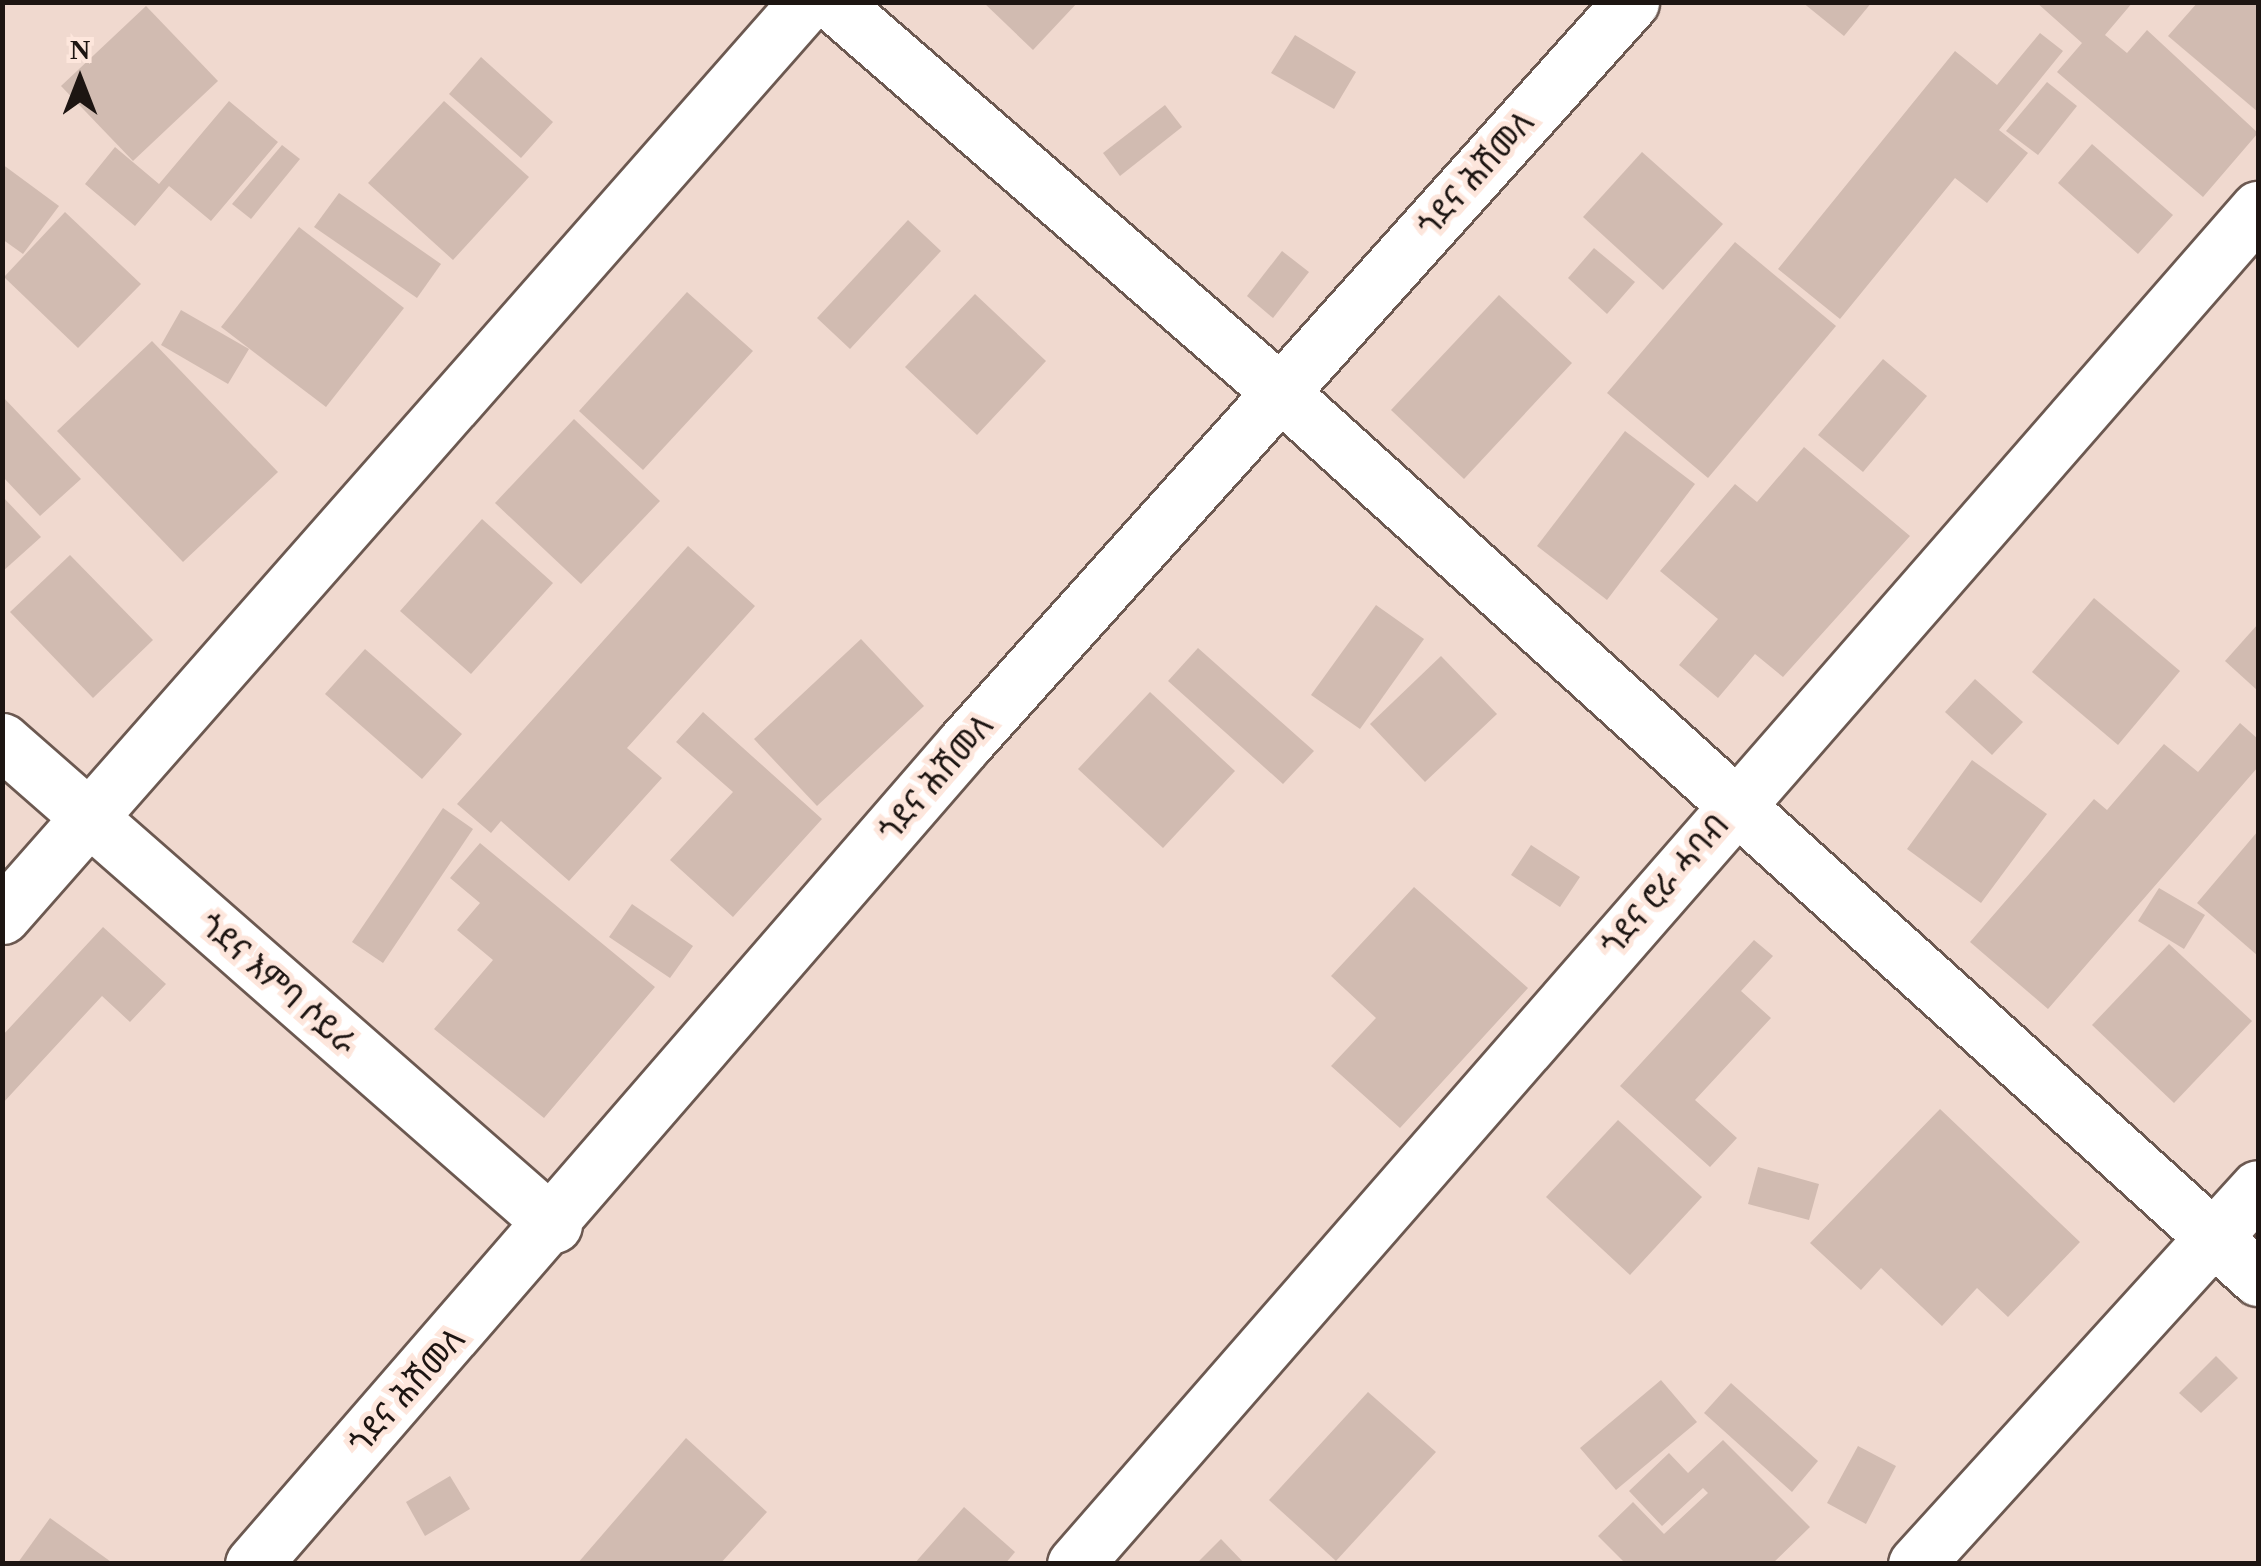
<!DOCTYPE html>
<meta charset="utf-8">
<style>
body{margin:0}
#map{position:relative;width:2261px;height:1566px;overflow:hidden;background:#f0d9cf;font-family:"Times New Roman","Noto Sans Ethiopic",serif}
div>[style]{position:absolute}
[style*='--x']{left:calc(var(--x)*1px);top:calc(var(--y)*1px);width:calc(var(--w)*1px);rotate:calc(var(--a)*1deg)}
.building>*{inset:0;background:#d1bbb1}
.roads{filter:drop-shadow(2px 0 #6c5951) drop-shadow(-2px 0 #6c5951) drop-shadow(0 2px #6c5951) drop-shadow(0 -2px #6c5951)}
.minor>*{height:55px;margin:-27.5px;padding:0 27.5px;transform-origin:27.5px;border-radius:27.5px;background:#fff}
.tertiary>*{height:55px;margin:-27.5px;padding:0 27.5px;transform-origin:27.5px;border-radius:27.5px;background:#fff}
span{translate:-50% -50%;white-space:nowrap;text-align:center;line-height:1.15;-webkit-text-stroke:10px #fde6dc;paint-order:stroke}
.street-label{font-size:32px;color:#1d1512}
.frame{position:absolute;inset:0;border:5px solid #1d1512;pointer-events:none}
.north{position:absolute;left:30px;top:30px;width:100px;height:100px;-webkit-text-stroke:8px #fde6dc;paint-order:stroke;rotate:0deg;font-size:28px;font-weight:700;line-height:40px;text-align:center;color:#1d1512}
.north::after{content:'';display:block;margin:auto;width:35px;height:45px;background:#1d1512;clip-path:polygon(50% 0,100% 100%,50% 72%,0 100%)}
</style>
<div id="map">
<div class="building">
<i style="clip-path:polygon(983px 2px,1078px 2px,1033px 50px)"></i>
<i style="clip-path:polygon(1802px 2px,1872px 2px,1844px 36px)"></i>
<i style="clip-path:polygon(2036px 2px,2133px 2px,2105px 35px,2127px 53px,2147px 30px,2258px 133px,2203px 197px,2057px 72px,2082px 43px)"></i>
<i style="clip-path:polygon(2198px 2px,2258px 2px,2258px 112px,2168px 36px)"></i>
<i style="clip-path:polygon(146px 6px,218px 81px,133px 161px,61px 86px)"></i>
<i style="clip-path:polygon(2040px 33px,2063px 51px,1999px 130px,2028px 153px,1987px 203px,1955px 178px,1840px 319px,1778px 269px,1955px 51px,1997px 85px)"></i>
<i style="clip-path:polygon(1295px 35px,1356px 72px,1334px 109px,1271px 73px)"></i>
<i style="clip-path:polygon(481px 57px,553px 122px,521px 158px,449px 94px)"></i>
<i style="clip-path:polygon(2047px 82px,2077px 106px,2038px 155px,2006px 131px)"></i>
<i style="clip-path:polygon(229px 101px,278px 142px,211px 221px,169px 186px,135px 226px,85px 184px,115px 147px,159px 184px)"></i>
<i style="clip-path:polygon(444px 101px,529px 177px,453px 260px,368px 183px)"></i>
<i style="clip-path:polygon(1165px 105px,1182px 127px,1120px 176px,1103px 153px)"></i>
<i style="clip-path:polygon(2092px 144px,2173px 215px,2138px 254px,2058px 183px)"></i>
<i style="clip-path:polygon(282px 145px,300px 159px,251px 219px,232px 204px)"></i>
<i style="clip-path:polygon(1642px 152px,1723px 224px,1663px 290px,1583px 217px)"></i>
<i style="clip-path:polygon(2px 164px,59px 206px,23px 254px,2px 239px)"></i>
<i style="clip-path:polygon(339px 193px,441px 264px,417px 298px,314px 227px)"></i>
<i style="clip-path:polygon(65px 212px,141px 284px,78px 348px,4px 277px)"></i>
<i style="clip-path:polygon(908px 220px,941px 251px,850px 349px,817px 318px)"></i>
<i style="clip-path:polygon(299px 227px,404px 308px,326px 407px,221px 327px)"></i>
<i style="clip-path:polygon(1735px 242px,1836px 326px,1708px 478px,1607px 393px)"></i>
<i style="clip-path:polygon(1594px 248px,1635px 282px,1607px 314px,1568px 278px)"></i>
<i style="clip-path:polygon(1282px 251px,1309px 272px,1273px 318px,1247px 296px)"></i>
<i style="clip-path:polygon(687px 292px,753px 351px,643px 470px,579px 411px)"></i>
<i style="clip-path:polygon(975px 294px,1046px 361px,977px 435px,905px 367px)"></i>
<i style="clip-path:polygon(1499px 295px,1572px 363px,1464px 479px,1391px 410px)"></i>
<i style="clip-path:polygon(181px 310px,249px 349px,228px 384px,161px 345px)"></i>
<i style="clip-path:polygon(152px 341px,278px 472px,183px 562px,57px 431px)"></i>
<i style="clip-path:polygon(1883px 359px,1927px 396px,1863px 472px,1818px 435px)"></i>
<i style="clip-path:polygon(2px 396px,81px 479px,40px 516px,2px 476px)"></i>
<i style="clip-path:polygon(574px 419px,660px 501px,581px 584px,495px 503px)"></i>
<i style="clip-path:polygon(1625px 431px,1695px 484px,1607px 600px,1537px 546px)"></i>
<i style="clip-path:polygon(1804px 447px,1910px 536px,1783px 677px,1755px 654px,1718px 698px,1679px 665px,1718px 619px,1660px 571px,1735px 484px,1757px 502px)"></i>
<i style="clip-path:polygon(2px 496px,41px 537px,2px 572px)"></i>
<i style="clip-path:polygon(482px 519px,553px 583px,471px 674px,400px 611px)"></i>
<i style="clip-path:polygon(688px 546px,755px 606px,627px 748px,662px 778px,569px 881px,501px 821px,491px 833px,457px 804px)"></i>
<i style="clip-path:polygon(70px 555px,153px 640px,93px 698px,10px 612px)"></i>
<i style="clip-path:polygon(2094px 598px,2180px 671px,2118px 745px,2032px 672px)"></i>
<i style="clip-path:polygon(1376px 605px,1424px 639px,1360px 729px,1311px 695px)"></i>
<i style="clip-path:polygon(2258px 624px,2258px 691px,2225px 661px)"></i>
<i style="clip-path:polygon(861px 639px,924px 706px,817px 806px,754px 739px)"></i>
<i style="clip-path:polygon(1198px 648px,1314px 751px,1283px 784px,1168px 681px)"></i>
<i style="clip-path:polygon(365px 649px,462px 734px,422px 779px,325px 694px)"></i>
<i style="clip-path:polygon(1441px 656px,1497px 714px,1425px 782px,1370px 724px)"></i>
<i style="clip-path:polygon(1975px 679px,2023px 722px,1992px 755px,1945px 712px)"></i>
<i style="clip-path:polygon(1150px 692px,1235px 771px,1163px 848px,1078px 769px)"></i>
<i style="clip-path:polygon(703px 712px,822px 819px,733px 917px,670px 860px,733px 792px,676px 742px)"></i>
<i style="clip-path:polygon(2240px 723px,2258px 739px,2258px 767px,2048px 1009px,1970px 942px,2094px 799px,2107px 810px,2164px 744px,2198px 772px)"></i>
<i style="clip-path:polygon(1972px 760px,2047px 814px,1981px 903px,1907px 849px)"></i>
<i style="clip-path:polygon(443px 808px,473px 829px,383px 963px,352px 942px)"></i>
<i style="clip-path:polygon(2258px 831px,2258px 956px,2197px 903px)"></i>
<i style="clip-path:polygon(480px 843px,655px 987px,544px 1118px,434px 1029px,493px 960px,457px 930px,480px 903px,450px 878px)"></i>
<i style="clip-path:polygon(1531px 845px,1580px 877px,1560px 907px,1511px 875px)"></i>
<i style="clip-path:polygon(1414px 887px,1528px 988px,1400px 1128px,1331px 1066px,1376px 1018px,1331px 976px)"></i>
<i style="clip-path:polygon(2159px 888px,2205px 915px,2184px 949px,2138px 921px)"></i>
<i style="clip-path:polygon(632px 904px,693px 946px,670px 978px,609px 937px)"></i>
<i style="clip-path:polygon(103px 927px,166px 984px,130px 1022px,102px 996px,2px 1104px,2px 1036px)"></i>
<i style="clip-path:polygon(1754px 940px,1773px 956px,1741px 991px,1771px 1018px,1695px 1100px,1737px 1138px,1710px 1167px,1620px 1086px)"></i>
<i style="clip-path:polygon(2169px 944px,2252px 1021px,2174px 1103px,2092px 1025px)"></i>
<i style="clip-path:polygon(1940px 1109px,2080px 1242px,2008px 1317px,1977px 1288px,1942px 1326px,1881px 1268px,1861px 1290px,1810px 1243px)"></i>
<i style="clip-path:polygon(1618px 1120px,1702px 1197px,1630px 1275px,1546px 1197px)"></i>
<i style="clip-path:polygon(1758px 1167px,1819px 1184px,1809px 1220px,1748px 1204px)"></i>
<i style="clip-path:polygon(2216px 1356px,2238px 1378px,2201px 1413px,2179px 1393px)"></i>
<i style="clip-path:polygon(1661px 1380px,1697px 1422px,1616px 1490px,1580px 1448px)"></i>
<i style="clip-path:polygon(1731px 1383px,1818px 1461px,1792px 1492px,1704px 1413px)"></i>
<i style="clip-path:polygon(1368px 1392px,1436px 1452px,1336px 1561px,1269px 1500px)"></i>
<i style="clip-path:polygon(686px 1438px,767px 1512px,720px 1564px,577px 1564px)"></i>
<i style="clip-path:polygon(1723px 1440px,1810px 1527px,1772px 1564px,1626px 1564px,1598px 1536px,1633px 1502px,1664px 1534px,1708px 1493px,1703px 1488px,1662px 1526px,1629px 1491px,1669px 1453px,1688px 1473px)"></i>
<i style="clip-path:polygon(1858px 1446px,1896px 1466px,1866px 1524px,1827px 1503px)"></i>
<i style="clip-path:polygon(450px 1476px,470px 1509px,425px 1536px,406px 1502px)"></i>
<i style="clip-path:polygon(964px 1507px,1015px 1552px,1005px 1564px,914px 1564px)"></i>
<i style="clip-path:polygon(50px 1518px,114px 1564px,17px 1564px)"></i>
<i style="clip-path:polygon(1221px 1539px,1245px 1564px,1196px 1564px)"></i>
</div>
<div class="roads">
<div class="minor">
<i style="--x:832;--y:2;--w:594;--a:41.04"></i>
<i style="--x:1280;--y:392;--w:1320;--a:42.17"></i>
<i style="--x:2;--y:741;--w:734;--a:41.24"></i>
<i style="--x:2;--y:916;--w:1218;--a:-48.63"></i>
<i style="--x:253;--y:1564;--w:1085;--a:-49.07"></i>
<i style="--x:964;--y:744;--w:998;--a:-48.05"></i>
<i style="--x:1916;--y:1564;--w:508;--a:-47.71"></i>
</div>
<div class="tertiary">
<i style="--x:1075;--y:1564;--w:1799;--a:-48.88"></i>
</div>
</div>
<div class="street-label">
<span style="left:1476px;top:174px;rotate:-48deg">ጎደና ሕሽመለ</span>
<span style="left:936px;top:778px;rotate:-49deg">ጎደና ሕሽመለ</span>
<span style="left:1665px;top:885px;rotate:-49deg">ጎደና ሮራ ሓባብ</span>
<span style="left:278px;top:984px;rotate:41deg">ጎደና እምባ ሶይራ</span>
<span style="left:407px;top:1391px;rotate:-48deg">ጎደና ሕሽመለ</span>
</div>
<div class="frame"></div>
<div class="north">N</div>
</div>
